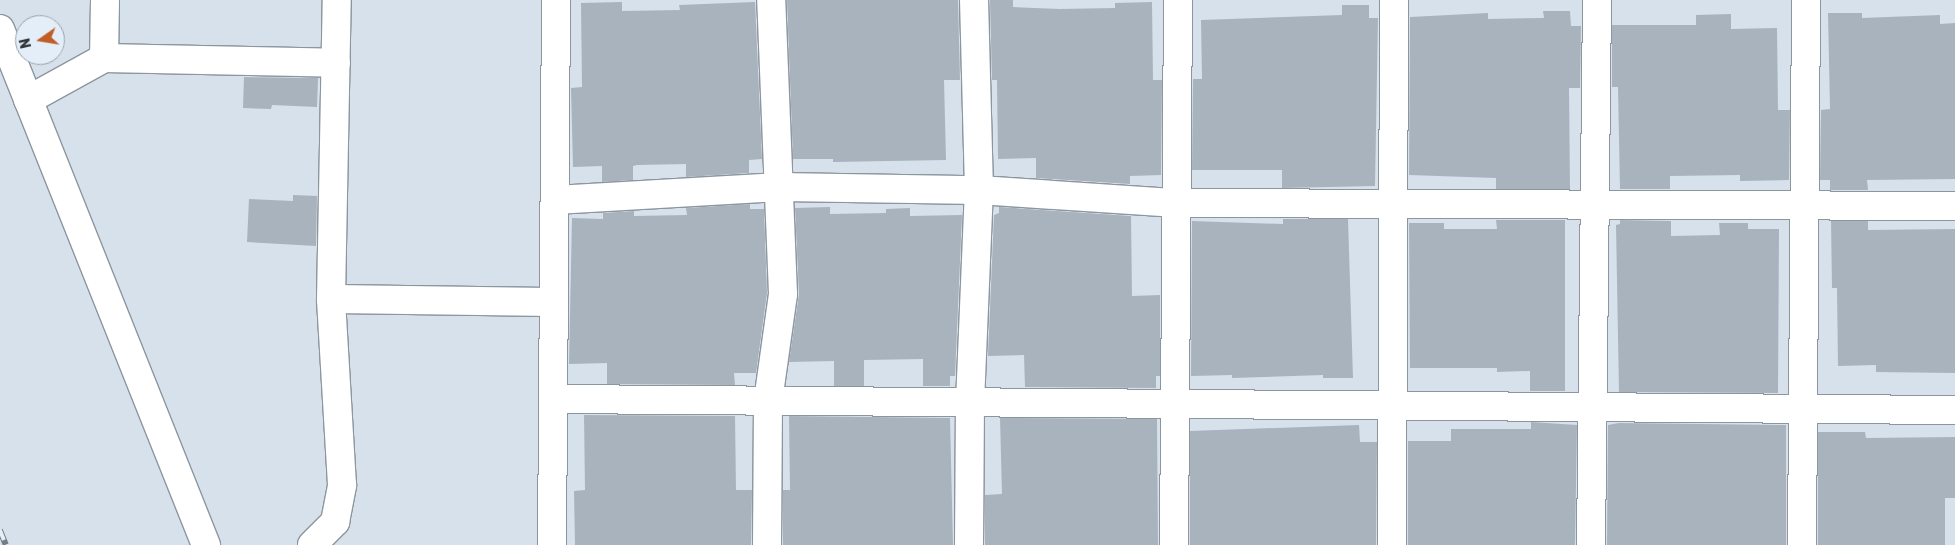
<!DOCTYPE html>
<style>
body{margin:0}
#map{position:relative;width:1955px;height:545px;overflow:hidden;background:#d6e1eb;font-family:Rubik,sans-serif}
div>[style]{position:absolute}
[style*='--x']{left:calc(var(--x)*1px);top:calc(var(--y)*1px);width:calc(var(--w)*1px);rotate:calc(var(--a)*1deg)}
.building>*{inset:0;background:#a9b3bd}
.roads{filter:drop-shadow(1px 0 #8c969f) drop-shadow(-1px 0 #8c969f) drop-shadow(0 1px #8c969f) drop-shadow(0 -1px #8c969f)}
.minor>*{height:28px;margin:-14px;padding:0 14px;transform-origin:14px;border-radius:14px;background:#fff}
.secondary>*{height:28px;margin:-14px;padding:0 14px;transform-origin:14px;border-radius:14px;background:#fff}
.rail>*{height:5.5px;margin-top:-2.75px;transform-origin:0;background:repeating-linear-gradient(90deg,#e3eef8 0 11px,#757c82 0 22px);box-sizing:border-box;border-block:1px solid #757c82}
span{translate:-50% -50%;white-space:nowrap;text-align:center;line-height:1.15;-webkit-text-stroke:4.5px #e3eef8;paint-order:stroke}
.north{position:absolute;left:15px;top:15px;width:50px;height:50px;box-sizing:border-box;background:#e3eef8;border:1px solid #9ca4ac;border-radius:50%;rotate:257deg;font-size:14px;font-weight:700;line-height:20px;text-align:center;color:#32363a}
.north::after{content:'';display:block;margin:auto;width:18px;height:22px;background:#c15e25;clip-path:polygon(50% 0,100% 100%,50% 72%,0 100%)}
</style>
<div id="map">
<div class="building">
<i style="clip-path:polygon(787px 0,958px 0,960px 80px,944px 80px,946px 160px,833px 162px,833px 159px,793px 159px)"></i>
<i style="clip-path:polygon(990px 0,1013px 0,1013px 7px,1060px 9px,1115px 8px,1115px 3px,1152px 2px,1153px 80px,1162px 80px,1161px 175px,1130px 176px,1130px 184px,1036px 178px,1036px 158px,998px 159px,997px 80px,992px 80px)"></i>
<i style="clip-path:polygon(622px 2px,622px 11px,680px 10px,679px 5px,755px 2px,762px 159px,749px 160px,749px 173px,686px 177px,686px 164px,637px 165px,633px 166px,633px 180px,602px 182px,602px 166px,573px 167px,571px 88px,582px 87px,581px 3px)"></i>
<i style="clip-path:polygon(1342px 5px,1369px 5px,1369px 18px,1378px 18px,1375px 186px,1282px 188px,1282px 170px,1192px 170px,1193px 79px,1202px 79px,1201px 20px,1342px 15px)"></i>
<i style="clip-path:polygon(1543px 11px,1570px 11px,1571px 26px,1581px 26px,1580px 88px,1569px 88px,1570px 189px,1496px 189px,1496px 178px,1409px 175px,1410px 17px,1488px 13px,1488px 19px,1544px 18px)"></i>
<i style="clip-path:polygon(1828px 13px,1862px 13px,1862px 18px,1940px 15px,1940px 24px,1955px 23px,1955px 179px,1867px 180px,1868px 190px,1830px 190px,1830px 180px,1820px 180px,1821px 110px,1830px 109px)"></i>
<i style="clip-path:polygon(1731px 14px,1731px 29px,1777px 28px,1778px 110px,1790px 110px,1789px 180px,1740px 181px,1740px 175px,1670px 176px,1670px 189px,1620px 189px,1618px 87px,1612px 87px,1612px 25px,1696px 25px,1696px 15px)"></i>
<i style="clip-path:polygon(244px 77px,318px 78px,317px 107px,272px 105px,271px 109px,243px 108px)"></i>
<i style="clip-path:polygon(293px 195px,317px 196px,316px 246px,247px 242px,249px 199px,293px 201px)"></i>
<i style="clip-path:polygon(750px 204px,750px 209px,764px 209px,767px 293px,756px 373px,734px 373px,735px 385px,607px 384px,607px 363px,569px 364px,572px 218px,603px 219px,603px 213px,634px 211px,634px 216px,687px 215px,686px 208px)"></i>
<i style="clip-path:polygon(830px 207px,830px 214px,886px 213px,886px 209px,910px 208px,910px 216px,962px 215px,955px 376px,950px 376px,950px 386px,923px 386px,923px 359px,864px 360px,864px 386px,834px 386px,834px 361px,789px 362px,799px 294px,795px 208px)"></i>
<i style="clip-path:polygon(999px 207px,1131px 216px,1132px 296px,1160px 295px,1160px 376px,1156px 376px,1156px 388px,1025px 387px,1024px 355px,988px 356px,994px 215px,999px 213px)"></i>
<i style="clip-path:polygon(1283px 219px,1348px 219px,1353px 378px,1323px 378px,1323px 375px,1232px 378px,1232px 375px,1191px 376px,1192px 221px,1283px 224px)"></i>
<i style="clip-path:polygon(1496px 220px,1565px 220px,1565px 391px,1530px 391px,1530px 371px,1497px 372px,1497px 368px,1410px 368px,1409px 223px,1444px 223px,1444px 229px,1497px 229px)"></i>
<i style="clip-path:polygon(1620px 220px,1671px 221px,1671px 236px,1720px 235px,1719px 223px,1748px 223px,1748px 229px,1779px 229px,1778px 393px,1619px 392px,1616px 225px,1620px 224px)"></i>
<i style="clip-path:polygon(1831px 221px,1868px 221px,1868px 230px,1955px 229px,1955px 373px,1876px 372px,1876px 365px,1838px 366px,1837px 288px,1832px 288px)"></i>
<i style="clip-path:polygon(584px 415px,735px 416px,736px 490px,752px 490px,751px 545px,575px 545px,574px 491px,585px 490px)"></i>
<i style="clip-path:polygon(789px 416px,950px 418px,953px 545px,783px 545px,783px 490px,790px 490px)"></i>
<i style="clip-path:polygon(1000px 418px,1157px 419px,1158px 545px,985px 545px,985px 495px,1002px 494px)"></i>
<i style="clip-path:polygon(1531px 422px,1577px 425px,1575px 545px,1408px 545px,1408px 441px,1451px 441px,1451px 429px,1531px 429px)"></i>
<i style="clip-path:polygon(1619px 423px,1786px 425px,1786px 545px,1607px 545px,1608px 425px)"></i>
<i style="clip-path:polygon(1359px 425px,1360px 442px,1377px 442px,1376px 545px,1190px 545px,1190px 431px)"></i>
<i style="clip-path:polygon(1818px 432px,1865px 432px,1866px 438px,1955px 437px,1955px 498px,1945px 498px,1945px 545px,1818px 545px)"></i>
</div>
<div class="roads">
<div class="minor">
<i style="--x:104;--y:58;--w:232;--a:1.2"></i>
<i style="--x:28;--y:100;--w:87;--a:-28.9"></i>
<i style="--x:104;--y:58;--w:58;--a:-89"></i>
<i style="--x:555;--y:200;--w:225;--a:-3.3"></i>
<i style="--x:780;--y:187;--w:199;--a:0.9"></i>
<i style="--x:979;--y:190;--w:198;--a:3.8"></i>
<i style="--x:1177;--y:203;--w:778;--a:0.22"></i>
<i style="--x:331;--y:299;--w:223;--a:0.8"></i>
<i style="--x:553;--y:399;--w:1402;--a:0.45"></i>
<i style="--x:312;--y:545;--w:33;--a:-45"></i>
<i style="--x:335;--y:522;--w:38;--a:-79"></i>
<i style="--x:342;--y:485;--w:186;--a:-93.4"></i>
<i style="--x:331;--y:299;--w:299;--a:-88.9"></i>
<i style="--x:552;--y:545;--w:545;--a:-89.58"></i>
<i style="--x:767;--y:545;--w:144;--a:-89.6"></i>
<i style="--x:768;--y:401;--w:108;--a:-82"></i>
<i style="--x:783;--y:294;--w:294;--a:-92.3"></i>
<i style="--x:969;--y:545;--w:142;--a:-89.6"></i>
<i style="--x:970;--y:403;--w:213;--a:-87.6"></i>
<i style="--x:979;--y:190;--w:190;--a:-91.5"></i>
<i style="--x:1174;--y:545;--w:545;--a:-89.58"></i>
<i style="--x:1392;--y:545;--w:545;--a:-89.79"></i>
<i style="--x:1591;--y:545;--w:545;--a:-89.37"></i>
<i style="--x:1802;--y:545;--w:545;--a:-89.58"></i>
</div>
<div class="secondary">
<i style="--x:0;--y:29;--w:556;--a:68.24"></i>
</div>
</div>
<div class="rail">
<i style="--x:0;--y:530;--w:16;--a:68"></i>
</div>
<div class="north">N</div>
</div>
